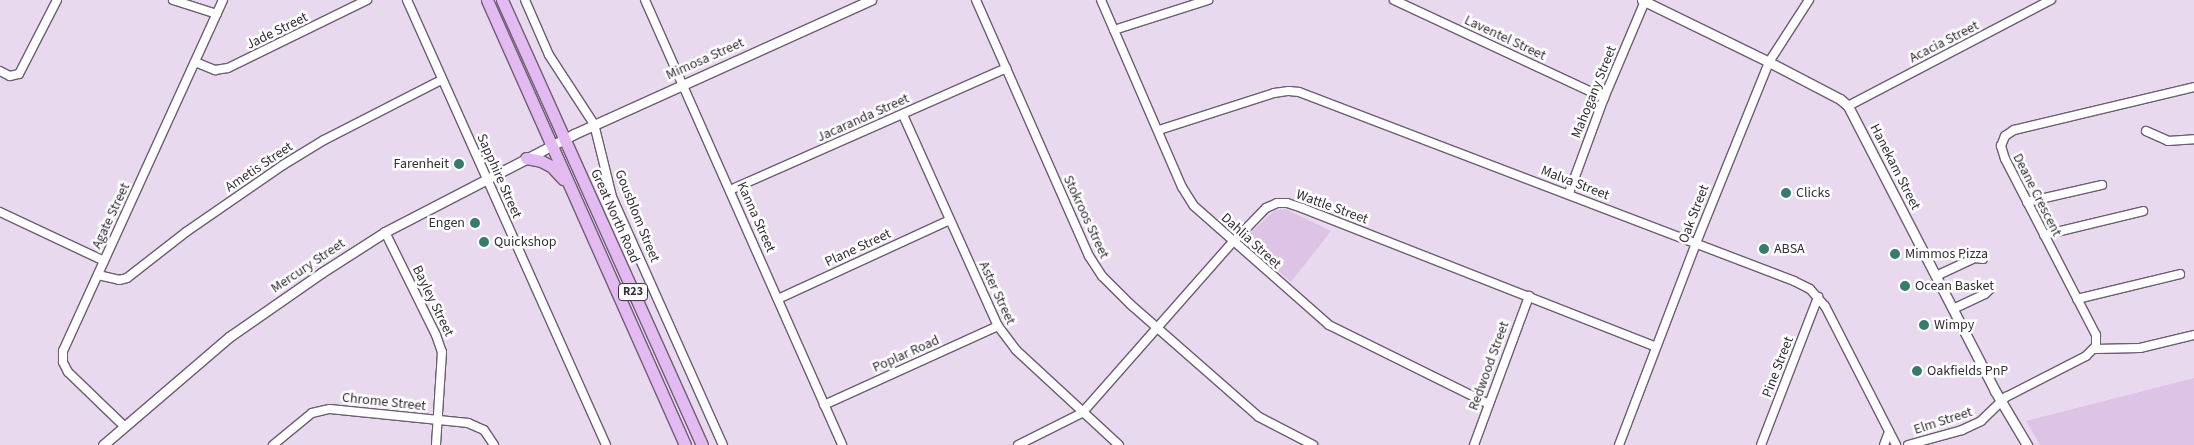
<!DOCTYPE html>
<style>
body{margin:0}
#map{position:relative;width:2194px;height:445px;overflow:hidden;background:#e9d9ef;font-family:"Source Sans 3",sans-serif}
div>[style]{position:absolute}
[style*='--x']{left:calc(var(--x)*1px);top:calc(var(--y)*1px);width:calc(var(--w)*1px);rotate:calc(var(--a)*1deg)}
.green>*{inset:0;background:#ddc3e6}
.roads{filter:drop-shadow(1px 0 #6c5e71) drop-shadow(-1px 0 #6c5e71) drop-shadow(0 1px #6c5e71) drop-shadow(0 -1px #6c5e71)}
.minor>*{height:8px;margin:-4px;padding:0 4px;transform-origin:4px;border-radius:4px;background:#fff}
.tertiary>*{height:9px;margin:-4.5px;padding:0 4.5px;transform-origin:4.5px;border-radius:4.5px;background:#fff}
.primary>*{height:11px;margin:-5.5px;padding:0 5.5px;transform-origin:5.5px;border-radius:5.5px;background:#e3bbf2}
.dots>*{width:14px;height:14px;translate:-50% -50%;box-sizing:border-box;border:2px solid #fff;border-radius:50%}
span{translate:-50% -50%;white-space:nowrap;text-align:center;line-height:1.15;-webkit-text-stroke:5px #fff;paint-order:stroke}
.shield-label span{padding:1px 4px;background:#fff;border:1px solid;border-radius:4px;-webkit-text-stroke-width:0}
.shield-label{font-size:12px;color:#352f37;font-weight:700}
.street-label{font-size:14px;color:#352f37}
.poi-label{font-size:14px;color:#352f37}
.right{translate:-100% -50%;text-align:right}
.left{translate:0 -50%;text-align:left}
</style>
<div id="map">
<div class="green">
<i style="clip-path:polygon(1285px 209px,1331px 231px,1291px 282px,1248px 245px,1247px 236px,1274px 211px)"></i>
<i style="clip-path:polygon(2194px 378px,2194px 445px,2040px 445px,2026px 421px)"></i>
</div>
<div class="roads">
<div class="minor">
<i style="--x:173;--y:0;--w:46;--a:17.7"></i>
<i style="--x:407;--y:0;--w:487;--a:65.9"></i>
<i style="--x:525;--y:0;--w:60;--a:66.4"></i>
<i style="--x:549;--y:55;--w:82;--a:56.9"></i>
<i style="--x:594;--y:124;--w:75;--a:76.1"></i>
<i style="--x:612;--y:197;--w:272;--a:65.9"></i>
<i style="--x:645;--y:0;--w:487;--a:66.1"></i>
<i style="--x:976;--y:0;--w:280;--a:66.2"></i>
<i style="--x:1089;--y:256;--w:24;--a:57"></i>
<i style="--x:1102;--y:276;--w:40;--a:45"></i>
<i style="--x:1130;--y:304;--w:171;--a:41.2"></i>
<i style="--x:1259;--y:417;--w:61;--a:27.4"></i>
<i style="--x:1101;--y:0;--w:204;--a:66.6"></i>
<i style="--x:1182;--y:187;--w:22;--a:58"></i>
<i style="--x:1194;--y:206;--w:180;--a:41.4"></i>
<i style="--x:1329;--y:325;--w:178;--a:26.3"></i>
<i style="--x:1394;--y:0;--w:232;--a:25"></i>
<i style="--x:1114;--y:30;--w:99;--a:-17.7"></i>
<i style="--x:195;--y:62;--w:22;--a:22"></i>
<i style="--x:215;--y:70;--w:13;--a:-9"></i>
<i style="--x:228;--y:68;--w:155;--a:-26.1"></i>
<i style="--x:0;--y:71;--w:11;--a:27"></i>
<i style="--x:10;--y:76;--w:9;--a:-13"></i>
<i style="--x:19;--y:74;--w:83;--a:-62.8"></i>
<i style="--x:1848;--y:106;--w:229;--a:-27.6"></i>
<i style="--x:903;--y:115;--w:231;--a:65.8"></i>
<i style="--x:998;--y:326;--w:30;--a:53"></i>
<i style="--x:1016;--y:350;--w:140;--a:42.7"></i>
<i style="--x:1159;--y:130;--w:121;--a:-17.8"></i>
<i style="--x:1274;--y:93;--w:15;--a:-8"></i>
<i style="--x:1289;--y:91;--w:10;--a:6"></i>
<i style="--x:1299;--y:92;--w:530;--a:20.9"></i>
<i style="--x:1794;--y:281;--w:18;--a:27"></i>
<i style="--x:1810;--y:289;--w:23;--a:49"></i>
<i style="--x:1825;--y:306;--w:156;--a:62.9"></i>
<i style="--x:2146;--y:131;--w:24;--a:24"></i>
<i style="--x:2168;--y:141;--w:26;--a:-4"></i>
<i style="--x:730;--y:190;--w:302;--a:-23.8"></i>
<i style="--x:1569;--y:193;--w:101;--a:-69.8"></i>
<i style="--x:1604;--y:98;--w:105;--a:-67.1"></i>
<i style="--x:2027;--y:202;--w:77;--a:-12.8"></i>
<i style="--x:0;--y:212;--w:115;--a:25.2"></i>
<i style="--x:385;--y:232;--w:115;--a:63.7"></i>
<i style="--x:436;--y:335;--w:18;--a:71"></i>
<i style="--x:442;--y:352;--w:93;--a:93.7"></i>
<i style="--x:2044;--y:235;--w:102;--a:-13.6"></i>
<i style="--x:98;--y:275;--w:22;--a:13"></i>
<i style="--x:119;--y:280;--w:8;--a:-14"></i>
<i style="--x:127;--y:278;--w:75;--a:-37.9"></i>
<i style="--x:186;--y:232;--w:118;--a:-34.6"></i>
<i style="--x:283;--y:165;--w:48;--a:-31.4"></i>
<i style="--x:324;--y:140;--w:131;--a:-27.1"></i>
<i style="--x:1936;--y:276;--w:43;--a:-24.8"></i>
<i style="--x:1975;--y:258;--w:8;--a:7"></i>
<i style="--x:778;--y:299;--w:189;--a:-24.7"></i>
<i style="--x:2077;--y:299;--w:106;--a:-13.6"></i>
<i style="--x:1953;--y:309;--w:35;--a:-25"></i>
<i style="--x:1985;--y:294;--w:7;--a:-45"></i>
<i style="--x:1990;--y:289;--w:3;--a:-108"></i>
<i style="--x:2095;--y:349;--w:45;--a:-1.3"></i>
<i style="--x:2140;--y:348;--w:56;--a:-13.5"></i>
<i style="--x:824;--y:405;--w:191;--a:-24.4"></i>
<i style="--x:124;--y:426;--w:78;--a:-136"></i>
<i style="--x:68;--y:372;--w:11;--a:-117"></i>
<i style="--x:63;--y:362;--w:11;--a:-90"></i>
<i style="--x:63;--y:351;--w:386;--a:-65.5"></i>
<i style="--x:273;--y:445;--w:50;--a:-39.4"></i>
<i style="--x:312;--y:413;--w:18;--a:-13"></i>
<i style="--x:330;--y:409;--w:139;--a:5.8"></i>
<i style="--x:468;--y:423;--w:17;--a:24"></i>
<i style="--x:484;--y:430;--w:18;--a:56"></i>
<i style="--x:1018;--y:445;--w:72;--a:-26.6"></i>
<i style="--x:1082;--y:413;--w:228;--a:-48.6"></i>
<i style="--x:1233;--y:242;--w:47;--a:-45.9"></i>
<i style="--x:1266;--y:208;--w:12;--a:-24"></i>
<i style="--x:1277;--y:203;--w:10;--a:0"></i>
<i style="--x:1287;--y:203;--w:16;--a:18"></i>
<i style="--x:1302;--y:208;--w:380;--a:21.4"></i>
<i style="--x:1474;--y:445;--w:159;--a:-69.7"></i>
<i style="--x:1619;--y:445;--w:216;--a:-69.1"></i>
<i style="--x:1696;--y:243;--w:195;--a:-68"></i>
<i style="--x:1769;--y:62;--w:74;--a:-57.2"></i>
<i style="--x:1761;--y:445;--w:159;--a:-68.9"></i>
<i style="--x:1884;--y:445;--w:14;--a:-69"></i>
<i style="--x:1908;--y:445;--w:56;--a:-15.5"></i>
<i style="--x:1962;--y:430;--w:21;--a:-25"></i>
<i style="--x:1981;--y:421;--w:35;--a:-44"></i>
<i style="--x:2006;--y:397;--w:90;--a:-27.1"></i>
<i style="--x:2086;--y:356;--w:14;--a:-45"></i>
<i style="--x:2096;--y:346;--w:11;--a:-90"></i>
<i style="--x:2096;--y:335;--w:198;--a:-117.3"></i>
<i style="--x:2005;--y:159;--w:14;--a:-107"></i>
<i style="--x:2001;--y:146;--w:11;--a:-68"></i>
<i style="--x:2005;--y:136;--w:11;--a:-34"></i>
<i style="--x:2014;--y:130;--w:185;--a:-13.4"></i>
</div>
<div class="tertiary">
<i style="--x:1642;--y:0;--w:141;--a:26"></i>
<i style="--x:1769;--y:62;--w:80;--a:27.5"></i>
<i style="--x:1840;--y:99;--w:11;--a:41"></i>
<i style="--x:1848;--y:106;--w:321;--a:62.7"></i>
<i style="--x:1995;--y:391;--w:63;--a:59.3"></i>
<i style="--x:103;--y:445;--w:166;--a:-40.6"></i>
<i style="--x:229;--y:337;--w:112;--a:-34.8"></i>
<i style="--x:321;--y:273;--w:76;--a:-32.6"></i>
<i style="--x:385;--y:232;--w:213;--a:-27.4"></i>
<i style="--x:574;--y:134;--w:326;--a:-24.3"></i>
</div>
<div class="primary">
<i style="--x:487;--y:0;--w:487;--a:66"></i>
<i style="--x:502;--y:0;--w:488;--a:65.8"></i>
<i style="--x:526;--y:158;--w:15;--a:11"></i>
<i style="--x:541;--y:161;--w:11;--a:27"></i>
<i style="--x:551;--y:166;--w:18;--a:47"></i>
</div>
</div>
<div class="dots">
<i style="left:459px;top:164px;background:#367b6e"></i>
<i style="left:1786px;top:193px;background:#367b6e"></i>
<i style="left:475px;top:223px;background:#367b6e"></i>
<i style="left:484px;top:242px;background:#367b6e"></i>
<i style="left:1764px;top:249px;background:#367b6e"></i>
<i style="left:1895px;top:254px;background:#367b6e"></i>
<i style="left:1905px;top:286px;background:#367b6e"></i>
<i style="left:1924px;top:325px;background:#367b6e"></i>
<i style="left:1917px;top:371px;background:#367b6e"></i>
</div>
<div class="shield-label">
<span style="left:633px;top:292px">R23</span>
</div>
<div class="street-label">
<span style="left:277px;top:31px;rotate:-26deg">Jade Street</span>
<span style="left:1505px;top:38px;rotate:25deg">Laventel Street</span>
<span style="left:1944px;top:42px;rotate:-27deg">Acacia Street</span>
<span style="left:705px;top:59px;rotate:-24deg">Mimosa Street</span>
<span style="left:1594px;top:92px;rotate:-68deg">Mahogany Street</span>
<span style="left:863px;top:118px;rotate:-24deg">Jacaranda Street</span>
<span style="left:259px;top:167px;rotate:-34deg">Ametis Street</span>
<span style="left:1895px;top:167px;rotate:63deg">Hanekam Street</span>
<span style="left:499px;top:176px;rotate:66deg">Sapphire Street</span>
<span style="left:1575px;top:183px;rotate:21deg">Malva Street</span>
<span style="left:2037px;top:195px;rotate:63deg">Deane Crescent</span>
<span style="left:1332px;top:207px;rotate:20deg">Wattle Street</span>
<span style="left:1694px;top:214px;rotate:-69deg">Oak Street</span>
<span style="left:111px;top:216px;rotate:-65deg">Agate Street</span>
<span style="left:615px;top:216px;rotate:66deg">Great North Road</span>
<span style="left:637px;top:216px;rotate:68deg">Gousblom Street</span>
<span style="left:756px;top:217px;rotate:66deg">Kanna Street</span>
<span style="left:1086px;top:217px;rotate:65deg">Stokroos Street</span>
<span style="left:1251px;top:241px;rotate:42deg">Dahlia Street</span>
<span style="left:858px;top:248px;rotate:-25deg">Plane Street</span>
<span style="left:308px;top:266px;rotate:-34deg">Mercury Street</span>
<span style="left:997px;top:293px;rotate:65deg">Aster Street</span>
<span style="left:433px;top:301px;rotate:64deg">Bayley Street</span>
<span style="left:906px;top:354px;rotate:-24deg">Poplar Road</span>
<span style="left:1489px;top:366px;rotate:-70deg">Redwood Street</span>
<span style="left:1778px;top:367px;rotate:-69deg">Pine Street</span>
<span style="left:384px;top:402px;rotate:6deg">Chrome Street</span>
<span style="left:1943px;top:421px;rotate:-18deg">Elm Street</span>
</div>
<div class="poi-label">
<span class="right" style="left:449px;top:164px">Farenheit</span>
<span class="left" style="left:1796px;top:193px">Clicks</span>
<span class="right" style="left:465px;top:223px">Engen</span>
<span class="left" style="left:494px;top:242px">Quickshop</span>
<span class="left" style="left:1774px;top:249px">ABSA</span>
<span class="left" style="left:1905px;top:254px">Mimmos Pizza</span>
<span class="left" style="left:1915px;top:286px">Ocean Basket</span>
<span class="left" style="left:1934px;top:325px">Wimpy</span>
<span class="left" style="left:1927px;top:371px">Oakfields PnP</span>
</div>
</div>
